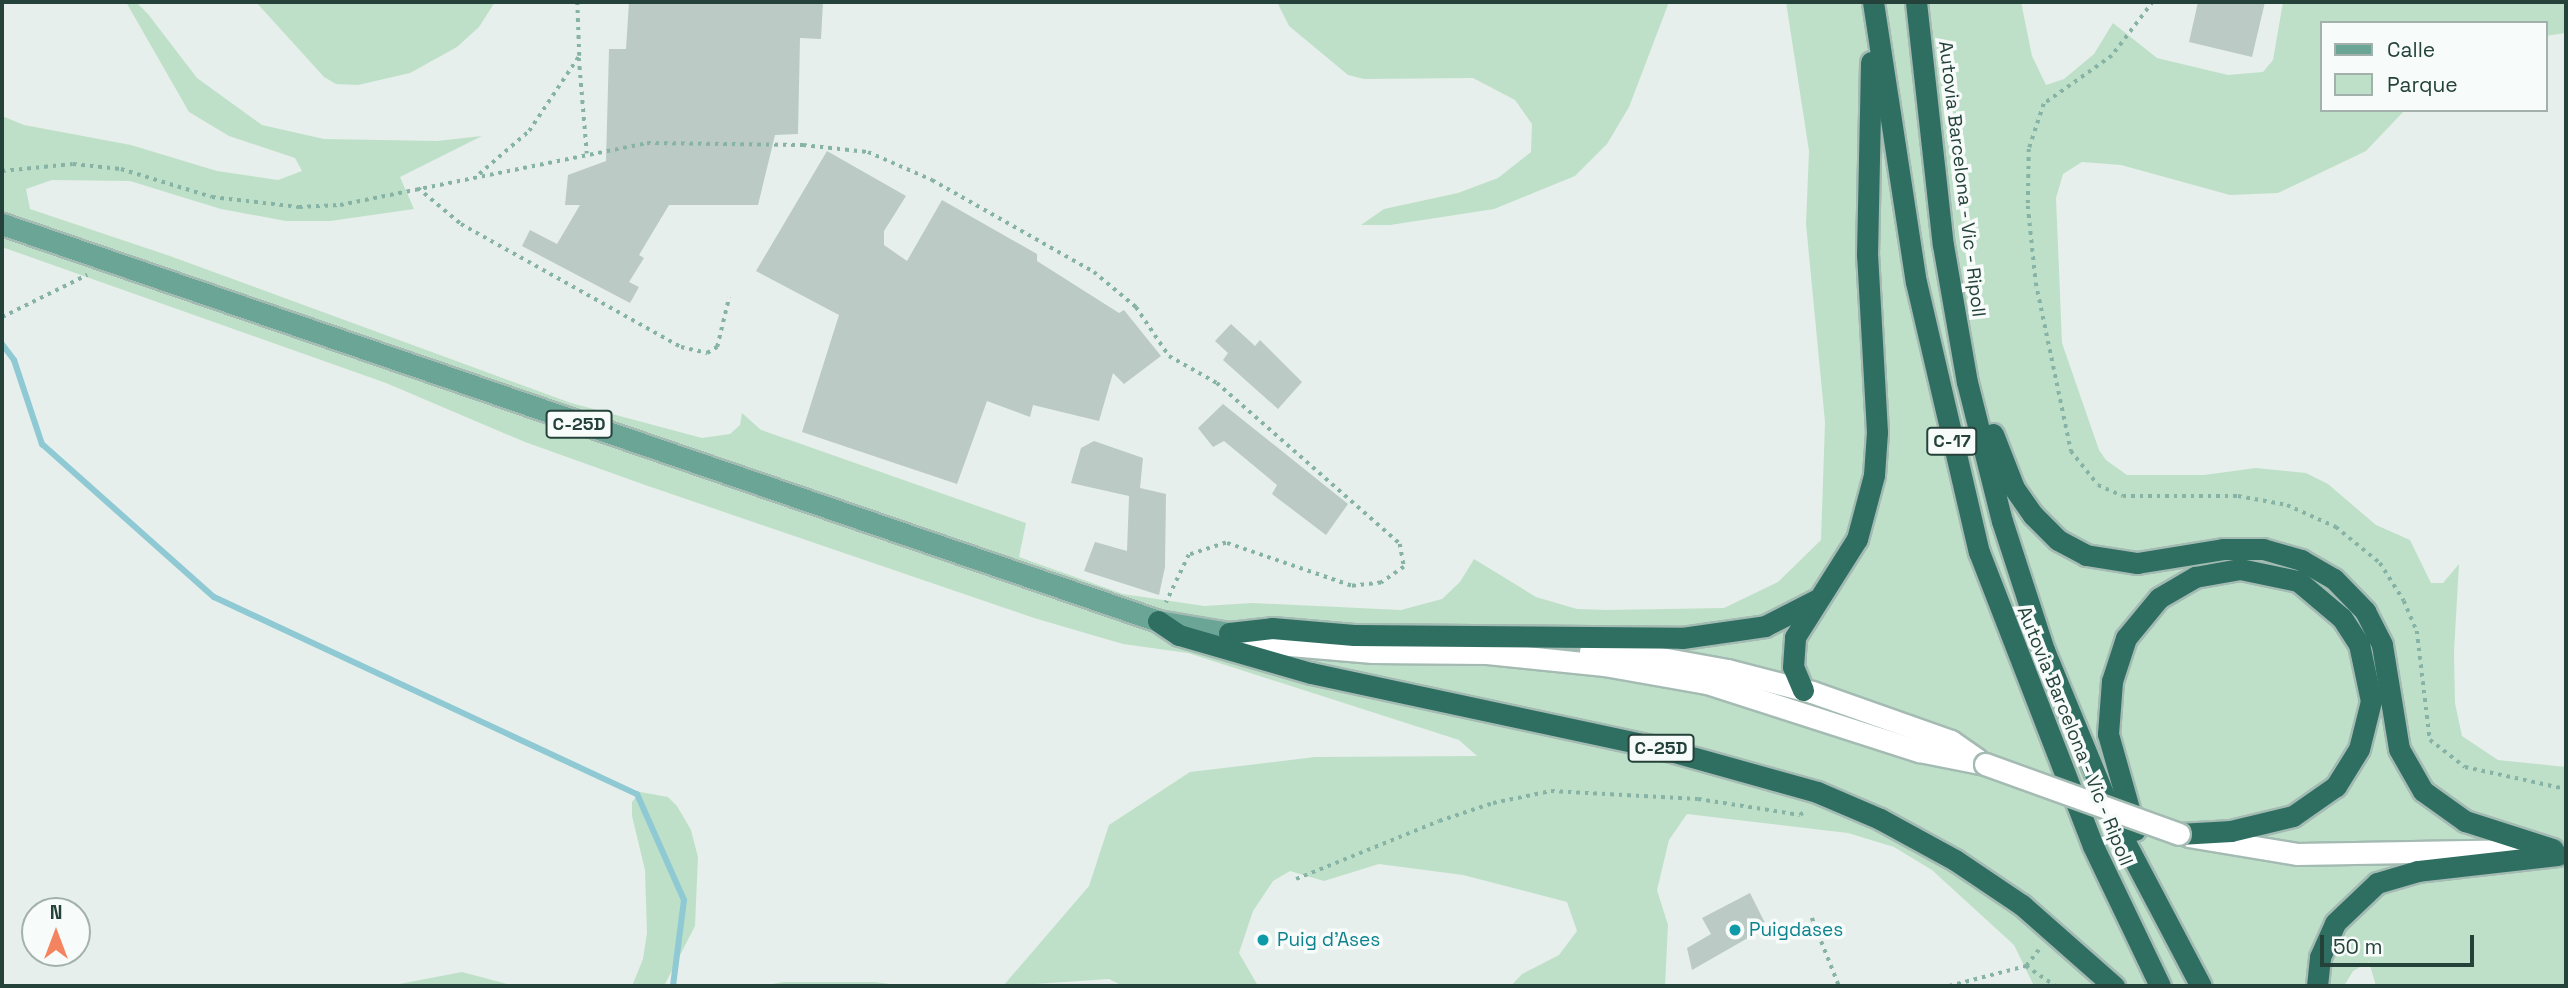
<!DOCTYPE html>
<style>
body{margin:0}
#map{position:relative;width:2568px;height:988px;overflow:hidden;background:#e6efeb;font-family:"Space Grotesk",sans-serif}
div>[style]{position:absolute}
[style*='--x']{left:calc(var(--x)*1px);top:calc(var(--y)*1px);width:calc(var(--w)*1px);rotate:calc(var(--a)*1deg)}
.green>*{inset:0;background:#bfe0c8}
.stream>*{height:6px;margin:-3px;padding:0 3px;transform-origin:3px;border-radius:3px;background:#8ec9d4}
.building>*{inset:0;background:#bbcac4}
.path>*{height:3.5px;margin-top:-1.75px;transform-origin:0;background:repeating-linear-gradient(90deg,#86b3a5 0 3.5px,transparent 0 8.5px)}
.roads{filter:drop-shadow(2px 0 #a4bbb3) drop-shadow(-2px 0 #a4bbb3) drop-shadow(0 2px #a4bbb3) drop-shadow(0 -2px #a4bbb3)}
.secondary>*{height:21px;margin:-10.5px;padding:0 10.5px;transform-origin:10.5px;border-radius:10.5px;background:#fff}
.primary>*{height:21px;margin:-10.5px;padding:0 10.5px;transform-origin:10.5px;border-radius:10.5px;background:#6aa596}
.highway>*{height:21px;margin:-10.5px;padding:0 10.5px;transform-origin:10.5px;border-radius:10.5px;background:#2f6f62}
.bridges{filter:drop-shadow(2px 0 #a4bbb3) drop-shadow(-2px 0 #a4bbb3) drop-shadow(0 2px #a4bbb3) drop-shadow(0 -2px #a4bbb3)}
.secondary-bridge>*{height:21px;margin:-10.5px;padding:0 10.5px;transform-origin:10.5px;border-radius:10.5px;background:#fff}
.dots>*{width:19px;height:19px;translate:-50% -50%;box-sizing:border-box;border:4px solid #f7fbf9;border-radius:50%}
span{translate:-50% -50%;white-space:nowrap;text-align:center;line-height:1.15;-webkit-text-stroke:7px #f7fbf9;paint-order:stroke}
.shield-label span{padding:2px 5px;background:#f7fbf9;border:2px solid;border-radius:5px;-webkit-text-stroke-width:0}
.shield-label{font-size:18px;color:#24423a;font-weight:700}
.street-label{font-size:19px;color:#24423a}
.culture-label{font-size:19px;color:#0d838f}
.left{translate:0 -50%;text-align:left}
.frame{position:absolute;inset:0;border:4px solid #24423a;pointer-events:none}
.legend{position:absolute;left:2320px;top:21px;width:228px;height:91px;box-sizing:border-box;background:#f7fbf9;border:2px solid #a3b1ad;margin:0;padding:9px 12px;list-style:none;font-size:21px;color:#24423a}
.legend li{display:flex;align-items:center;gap:14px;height:35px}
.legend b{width:35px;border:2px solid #a3b1ad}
.north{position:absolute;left:21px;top:897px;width:70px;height:70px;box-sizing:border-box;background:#f7fbf9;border:2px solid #a3b1ad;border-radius:50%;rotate:0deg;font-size:19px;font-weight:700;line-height:28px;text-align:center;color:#24423a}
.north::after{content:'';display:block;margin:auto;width:24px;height:32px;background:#f4845f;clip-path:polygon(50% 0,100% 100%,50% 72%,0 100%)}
.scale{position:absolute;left:2320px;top:935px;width:154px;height:32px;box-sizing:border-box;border:4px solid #24423a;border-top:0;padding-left:9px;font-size:21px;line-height:24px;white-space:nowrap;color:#24423a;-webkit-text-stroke:5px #f7fbf9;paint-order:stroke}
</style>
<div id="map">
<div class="green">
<i style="clip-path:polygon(126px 2px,136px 2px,148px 14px,197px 78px,262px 125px,324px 139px,437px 141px,482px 136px,400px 177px,414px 209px,330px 221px,286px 221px,221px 209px,130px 181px,52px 180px,26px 189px,30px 209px,170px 256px,571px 403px,702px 438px,730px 434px,740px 425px,742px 413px,761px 430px,1026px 523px,1019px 557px,1123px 594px,1204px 606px,1253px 603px,1401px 610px,1442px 599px,1460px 582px,1474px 559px,1536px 597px,1577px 609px,1606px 610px,1724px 608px,1778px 582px,1821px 540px,1825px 422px,1806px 224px,1809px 151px,1786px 2px,2021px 2px,2032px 56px,2046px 85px,2064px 79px,2094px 54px,2113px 23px,2157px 58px,2228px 75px,2263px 72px,2273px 60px,2283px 2px,2566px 2px,2566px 33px,2545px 36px,2545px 23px,2321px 23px,2321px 110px,2405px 110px,2366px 151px,2278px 193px,2230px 195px,2121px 165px,2082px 162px,2063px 174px,2056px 198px,2062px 343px,2099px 450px,2106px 460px,2127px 475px,2204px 475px,2256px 468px,2306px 473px,2328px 484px,2376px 525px,2410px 540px,2431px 583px,2443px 583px,2459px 564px,2454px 652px,2455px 703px,2462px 736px,2498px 760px,2566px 767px,2566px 986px,2376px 986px,2369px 962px,2353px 971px,2344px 986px,2034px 986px,2014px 945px,1932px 870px,1894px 847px,1848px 833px,1687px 814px,1669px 840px,1657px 890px,1668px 925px,1665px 986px,1511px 986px,1522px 974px,1559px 955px,1577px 931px,1567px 902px,1463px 875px,1379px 864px,1324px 881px,1290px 871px,1273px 881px,1253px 911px,1239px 953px,1258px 986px,1123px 986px,1109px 979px,1003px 986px,1089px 886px,1109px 825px,1190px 772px,1315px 757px,1477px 756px,1459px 740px,1188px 653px,1123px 644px,1034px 618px,648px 486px,525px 442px,386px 383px,2px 247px,2px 116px,24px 125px,131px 145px,217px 171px,278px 180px,302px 171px,295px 158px,229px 136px,189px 112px)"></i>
<i style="clip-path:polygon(256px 2px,495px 2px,479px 27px,457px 47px,410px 73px,358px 85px,336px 84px,324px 77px)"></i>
<i style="clip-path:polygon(1277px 2px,1669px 2px,1629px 107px,1607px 144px,1575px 176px,1494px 209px,1390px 225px,1361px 225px,1384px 209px,1458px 193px,1498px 178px,1531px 152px,1532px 124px,1515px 100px,1473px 78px,1364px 79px,1348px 75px,1289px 26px)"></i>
<i style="clip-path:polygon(640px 792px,668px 797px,677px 806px,691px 830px,698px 857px,695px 926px,664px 986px,632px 986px,643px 959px,647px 933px,645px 870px,632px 816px,632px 802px)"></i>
<i style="clip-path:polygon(462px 972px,515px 986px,389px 986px)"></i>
<i style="clip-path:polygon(784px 982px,875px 982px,904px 986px,761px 986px)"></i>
</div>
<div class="stream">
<i style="--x:2;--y:344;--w:20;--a:53"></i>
<i style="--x:14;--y:360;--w:89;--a:71.6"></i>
<i style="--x:42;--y:444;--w:230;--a:41.7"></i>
<i style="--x:214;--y:597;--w:467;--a:25"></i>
<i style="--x:637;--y:794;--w:116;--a:66.1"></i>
<i style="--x:684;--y:900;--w:87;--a:97.3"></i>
</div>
<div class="building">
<i style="clip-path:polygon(629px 2px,823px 2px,821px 39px,800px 38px,798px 134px,775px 135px,758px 205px,669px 205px,639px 255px,644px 258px,629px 282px,639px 287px,630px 303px,522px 246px,530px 230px,557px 244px,580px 205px,565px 205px,568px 175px,606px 161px,609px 49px,626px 49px)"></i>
<i style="clip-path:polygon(2198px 2px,2265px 2px,2252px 57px,2189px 42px)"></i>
<i style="clip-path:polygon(827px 151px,906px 196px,884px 231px,884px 245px,907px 261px,942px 200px,1037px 254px,1037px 261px,1119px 313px,1124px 310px,1161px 356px,1124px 384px,1113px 373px,1099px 421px,1033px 405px,1030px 417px,987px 401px,957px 484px,802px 432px,839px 315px,756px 271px)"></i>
<i style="clip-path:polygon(1231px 324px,1255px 346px,1260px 340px,1302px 382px,1278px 409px,1223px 360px,1228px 353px,1215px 341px)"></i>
<i style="clip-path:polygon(1223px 404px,1348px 504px,1326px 535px,1272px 494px,1277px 485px,1224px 441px,1213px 447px,1198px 428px)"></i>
<i style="clip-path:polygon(1094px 441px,1143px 458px,1140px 488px,1166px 494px,1165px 567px,1159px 595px,1084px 571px,1095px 542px,1127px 551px,1129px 496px,1071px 483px,1081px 448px)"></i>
<i style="clip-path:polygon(1750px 893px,1767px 927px,1692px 970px,1687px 948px,1711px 934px,1702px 918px)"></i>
</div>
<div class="path">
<i style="--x:2153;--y:2;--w:68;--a:127.2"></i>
<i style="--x:2112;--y:56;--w:83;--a:144.8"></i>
<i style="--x:2044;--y:104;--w:47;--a:108.4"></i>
<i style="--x:2029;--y:149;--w:57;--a:91"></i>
<i style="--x:2028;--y:206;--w:77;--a:84.1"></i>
<i style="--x:2036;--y:283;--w:172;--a:78.2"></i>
<i style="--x:2071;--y:451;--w:43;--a:51.5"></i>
<i style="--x:2098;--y:485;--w:27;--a:24"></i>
<i style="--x:2123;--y:496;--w:115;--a:0"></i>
<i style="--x:2238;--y:496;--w:50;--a:10.4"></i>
<i style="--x:2287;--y:505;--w:54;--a:24.2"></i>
<i style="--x:2336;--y:527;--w:57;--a:39.3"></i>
<i style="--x:2380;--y:563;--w:45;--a:57.7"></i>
<i style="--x:2404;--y:601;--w:33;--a:67"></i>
<i style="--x:2417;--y:631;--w:110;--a:83.2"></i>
<i style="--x:2430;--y:740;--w:44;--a:37.6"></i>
<i style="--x:2465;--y:767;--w:103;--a:12.3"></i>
<i style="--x:579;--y:58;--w:96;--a:85.2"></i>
<i style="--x:2;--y:171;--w:71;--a:-5.6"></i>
<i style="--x:73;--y:164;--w:48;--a:5.9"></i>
<i style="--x:121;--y:169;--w:95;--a:17.1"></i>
<i style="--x:212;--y:197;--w:88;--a:6.6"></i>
<i style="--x:299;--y:207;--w:41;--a:-2.8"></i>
<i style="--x:340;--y:205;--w:313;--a:-11.4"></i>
<i style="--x:647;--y:143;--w:156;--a:0.7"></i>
<i style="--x:803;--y:145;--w:65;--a:6.1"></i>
<i style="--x:868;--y:152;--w:70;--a:23.6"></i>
<i style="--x:932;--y:180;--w:186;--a:29.6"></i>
<i style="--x:1094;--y:272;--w:55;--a:39.8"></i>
<i style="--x:1136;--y:307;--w:59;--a:56"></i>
<i style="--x:1169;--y:356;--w:55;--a:29.4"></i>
<i style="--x:1217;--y:383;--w:244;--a:41.3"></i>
<i style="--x:1400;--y:544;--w:23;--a:80"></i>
<i style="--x:1404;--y:567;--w:28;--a:145"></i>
<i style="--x:1381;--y:583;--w:30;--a:174"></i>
<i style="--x:1351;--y:586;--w:132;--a:-161"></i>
<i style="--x:1226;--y:543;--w:39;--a:162"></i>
<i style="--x:1189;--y:555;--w:53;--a:115.6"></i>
<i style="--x:479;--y:174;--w:66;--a:-40.7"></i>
<i style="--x:529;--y:131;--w:90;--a:-56.3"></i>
<i style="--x:579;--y:56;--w:54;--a:-92.1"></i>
<i style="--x:418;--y:188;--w:56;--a:39.9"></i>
<i style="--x:461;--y:224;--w:252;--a:29.2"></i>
<i style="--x:681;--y:347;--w:27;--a:13"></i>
<i style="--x:707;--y:353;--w:12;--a:-31"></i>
<i style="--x:717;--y:347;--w:51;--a:-76.5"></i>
<i style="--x:2;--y:317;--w:95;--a:-26.3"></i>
<i style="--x:1296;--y:879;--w:154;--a:-22.1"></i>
<i style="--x:1439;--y:821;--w:57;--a:-18.4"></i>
<i style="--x:1493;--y:803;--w:59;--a:-11.7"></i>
<i style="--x:1551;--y:791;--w:147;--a:3.1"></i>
<i style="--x:1698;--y:799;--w:103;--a:8.9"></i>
<i style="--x:1800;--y:815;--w:6;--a:-39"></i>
<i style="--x:1812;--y:918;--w:73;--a:68.3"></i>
<i style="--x:2026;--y:966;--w:36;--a:34"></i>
<i style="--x:1949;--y:986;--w:80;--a:-14.6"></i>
<i style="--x:2026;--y:966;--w:23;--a:-52"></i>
</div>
<div class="roads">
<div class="secondary">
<i style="--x:1234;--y:634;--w:45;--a:12.8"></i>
<i style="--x:1278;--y:644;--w:95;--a:4.8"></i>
<i style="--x:1373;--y:652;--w:114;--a:0.5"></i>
<i style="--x:1487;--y:653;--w:118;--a:5.9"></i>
<i style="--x:1604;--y:665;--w:105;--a:9.9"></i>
<i style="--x:1707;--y:683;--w:223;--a:17.8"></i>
<i style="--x:1919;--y:751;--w:67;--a:11.1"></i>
<i style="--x:1590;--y:651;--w:43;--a:2.7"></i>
<i style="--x:1633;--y:653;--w:96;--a:10.3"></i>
<i style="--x:1727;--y:670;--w:88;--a:14.5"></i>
<i style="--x:1812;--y:692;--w:147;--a:19.4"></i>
<i style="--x:1951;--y:741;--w:32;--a:35"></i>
<i style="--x:2188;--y:836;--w:110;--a:9.4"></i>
<i style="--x:2297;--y:854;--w:229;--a:-1"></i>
</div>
<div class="primary">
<i style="--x:2;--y:224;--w:1222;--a:18.95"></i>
<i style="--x:1158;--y:621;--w:72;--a:9.6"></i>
</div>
<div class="highway">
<i style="--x:1873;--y:2;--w:283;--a:81.3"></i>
<i style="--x:1916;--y:282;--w:277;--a:76.9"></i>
<i style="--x:1979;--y:552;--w:315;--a:68.8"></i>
<i style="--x:2093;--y:846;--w:155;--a:64.4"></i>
<i style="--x:1916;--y:2;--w:244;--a:83.7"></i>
<i style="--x:1943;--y:245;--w:139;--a:80.1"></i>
<i style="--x:1967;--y:382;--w:143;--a:75.9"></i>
<i style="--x:2002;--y:521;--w:136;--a:72"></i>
<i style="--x:2044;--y:650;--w:189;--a:67.6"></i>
<i style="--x:2116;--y:825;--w:182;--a:62.2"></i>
<i style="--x:1993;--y:434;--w:58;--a:68.7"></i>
<i style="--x:2014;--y:488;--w:33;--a:55"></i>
<i style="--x:2033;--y:515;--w:35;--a:45"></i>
<i style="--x:2058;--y:540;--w:32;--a:28"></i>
<i style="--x:2086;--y:555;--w:52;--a:8.9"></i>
<i style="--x:2137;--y:563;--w:87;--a:-9.2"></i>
<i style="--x:2223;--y:549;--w:40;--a:0"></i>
<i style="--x:2263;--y:549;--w:40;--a:16"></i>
<i style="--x:2301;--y:560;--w:38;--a:30"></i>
<i style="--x:2334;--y:579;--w:45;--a:45.9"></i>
<i style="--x:2365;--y:611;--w:38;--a:63"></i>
<i style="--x:2382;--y:645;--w:105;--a:80.7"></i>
<i style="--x:2399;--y:749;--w:48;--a:60.3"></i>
<i style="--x:2423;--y:791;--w:52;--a:35.5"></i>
<i style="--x:2465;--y:821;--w:92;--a:17.7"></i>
<i style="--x:1158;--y:621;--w:25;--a:34"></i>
<i style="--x:1179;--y:635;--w:137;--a:16.1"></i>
<i style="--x:1311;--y:673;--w:353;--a:12.1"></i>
<i style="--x:1656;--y:747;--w:167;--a:15.6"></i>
<i style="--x:1817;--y:792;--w:69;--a:23.2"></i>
<i style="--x:1880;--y:819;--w:85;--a:28.7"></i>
<i style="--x:1955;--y:860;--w:81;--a:33.9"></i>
<i style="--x:2022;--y:905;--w:123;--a:41.4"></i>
<i style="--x:1229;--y:633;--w:43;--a:-6.6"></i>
<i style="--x:1272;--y:628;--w:82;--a:4.9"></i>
<i style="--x:1354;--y:635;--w:328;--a:0.5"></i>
<i style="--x:1682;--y:638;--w:84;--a:-8.2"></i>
<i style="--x:1765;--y:626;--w:57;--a:-27"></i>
<i style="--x:1803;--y:690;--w:25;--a:-113"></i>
<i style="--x:1793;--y:667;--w:30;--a:-86"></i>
<i style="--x:1795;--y:637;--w:116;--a:-57.7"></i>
<i style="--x:1857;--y:539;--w:66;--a:-75.1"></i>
<i style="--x:1874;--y:475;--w:43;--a:-86"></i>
<i style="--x:1877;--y:432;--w:177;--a:-93.2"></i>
<i style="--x:1867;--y:255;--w:193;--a:-88.8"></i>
<i style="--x:2135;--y:830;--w:100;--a:-105.7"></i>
<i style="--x:2108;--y:734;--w:53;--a:-85.7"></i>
<i style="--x:2112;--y:681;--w:45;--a:-72"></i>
<i style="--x:2126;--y:638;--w:52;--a:-50.5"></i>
<i style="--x:2159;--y:598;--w:42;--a:-30.3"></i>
<i style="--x:2195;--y:577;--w:46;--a:-10.1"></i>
<i style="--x:2240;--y:569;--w:59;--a:11.7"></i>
<i style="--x:2298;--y:581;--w:57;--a:40.1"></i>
<i style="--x:2342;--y:618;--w:31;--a:57"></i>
<i style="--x:2359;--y:644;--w:58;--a:78.1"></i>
<i style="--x:2371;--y:701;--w:49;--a:104"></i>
<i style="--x:2359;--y:749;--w:44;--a:121.9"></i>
<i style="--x:2336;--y:786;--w:52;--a:145.1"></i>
<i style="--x:2293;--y:816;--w:64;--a:166.4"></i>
<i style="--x:2231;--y:831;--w:52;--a:176.7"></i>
<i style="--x:2317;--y:986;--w:29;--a:-84"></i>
<i style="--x:2320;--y:957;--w:37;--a:-66"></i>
<i style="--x:2335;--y:923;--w:58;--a:-43.6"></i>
<i style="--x:2377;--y:883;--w:43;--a:-16.3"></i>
<i style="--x:2418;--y:871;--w:141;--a:-6.5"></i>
</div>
</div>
<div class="bridges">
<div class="secondary-bridge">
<i style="--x:1985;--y:764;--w:206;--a:19.8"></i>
</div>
</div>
<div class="dots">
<i style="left:1735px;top:930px;background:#0f9aa8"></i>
<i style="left:1263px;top:940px;background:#0f9aa8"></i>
</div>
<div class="shield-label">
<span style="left:579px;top:424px">C-25D</span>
<span style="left:1952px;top:441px">C-17</span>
<span style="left:1661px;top:748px">C-25D</span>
</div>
<div class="street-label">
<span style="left:1962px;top:179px;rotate:83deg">Autovia Barcelona - Vic - Ripoll</span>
<span style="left:2075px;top:736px;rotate:68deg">Autovia Barcelona - Vic - Ripoll</span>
</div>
<div class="culture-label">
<span class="left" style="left:1749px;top:930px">Puigdases</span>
<span class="left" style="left:1277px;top:940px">Puig d'Ases</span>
</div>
<div class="frame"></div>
<ul class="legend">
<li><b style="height:9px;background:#6aa596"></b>Calle</li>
<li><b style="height:19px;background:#bfe0c8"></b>Parque</li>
</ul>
<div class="north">N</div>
<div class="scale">50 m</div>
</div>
